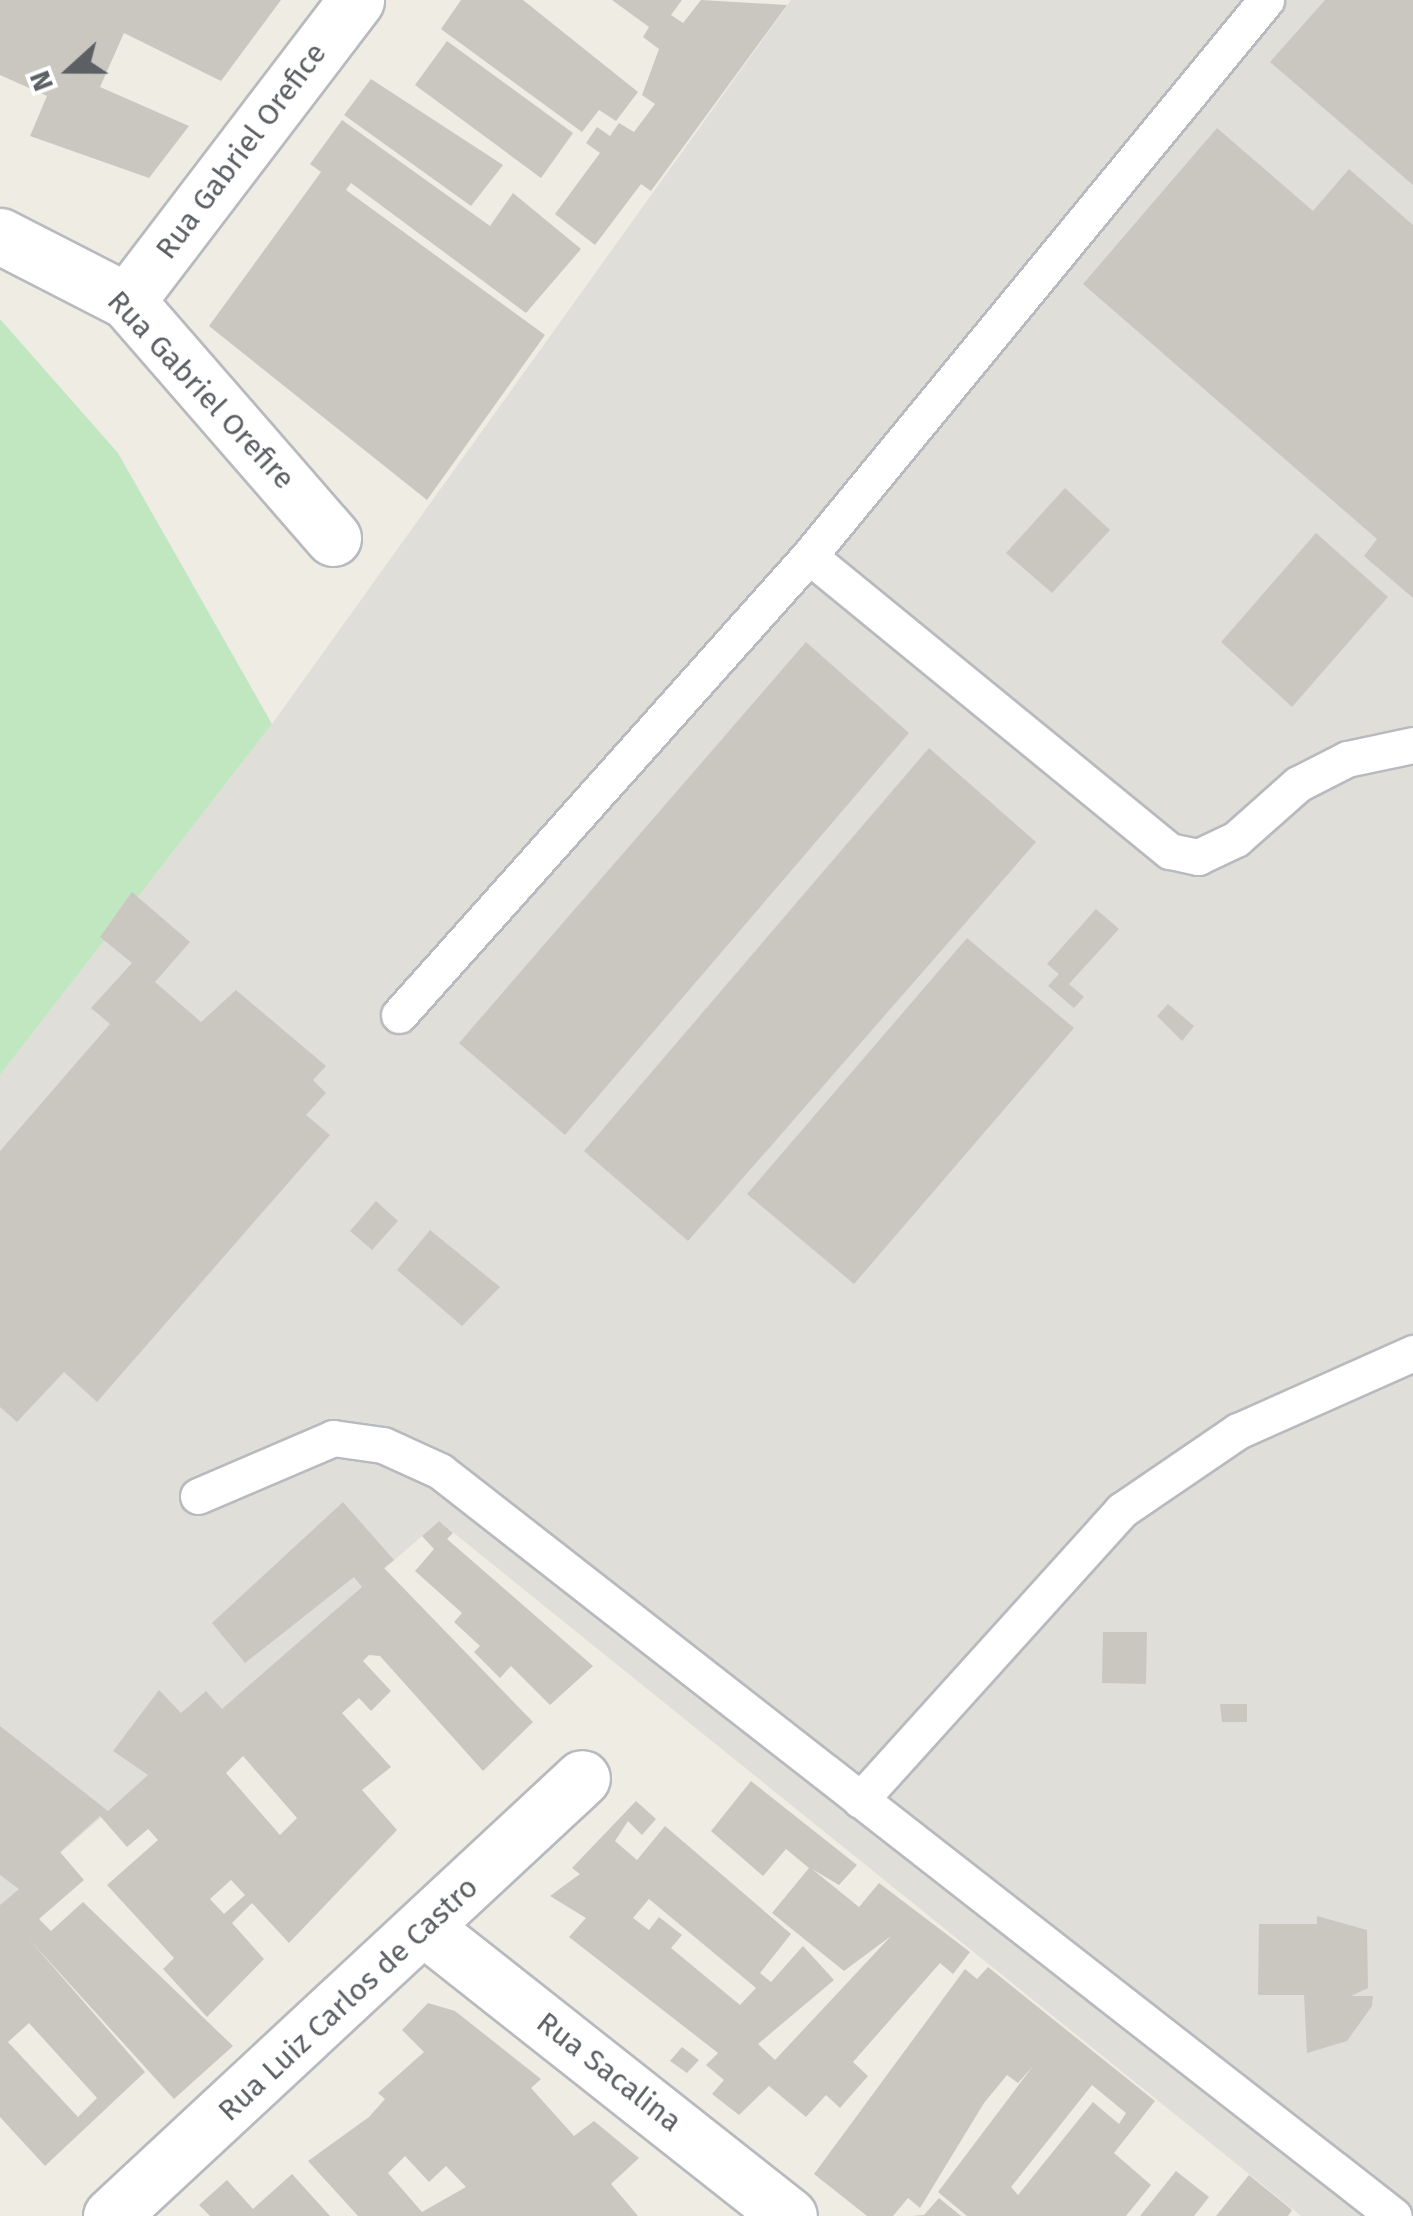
<!DOCTYPE html>
<style>
body{margin:0}
#map{position:relative;width:1413px;height:2216px;overflow:hidden;background:#efece4;font-family:"Fira Sans",sans-serif}
div>[style]{position:absolute}
[style*='--x']{left:calc(var(--x)*1px);top:calc(var(--y)*1px);width:calc(var(--w)*1px);rotate:calc(var(--a)*1deg)}
.industrial>*{inset:0;background:#e0ded9}
.green>*{inset:0;background:#c1e7c1}
.building>*{inset:0;background:#cac7c1}
.roads{filter:drop-shadow(2px 0 #b7babe) drop-shadow(-2px 0 #b7babe) drop-shadow(0 2px #b7babe) drop-shadow(0 -2px #b7babe)}
.lane>*{height:35px;margin:-17.5px;padding:0 17.5px;transform-origin:17.5px;border-radius:17.5px;background:#fff}
.street>*{height:55px;margin:-27.5px;padding:0 27.5px;transform-origin:27.5px;border-radius:27.5px;background:#fff}
span{translate:-50% -50%;white-space:nowrap;text-align:center;line-height:1.15;-webkit-text-stroke:9px #fff;paint-order:stroke}
.street-label{font-size:30px;color:#5c6065}
.north{position:absolute;left:20px;top:20px;width:100px;height:100px;-webkit-text-stroke:8px #fff;paint-order:stroke;rotate:249deg;font-size:28px;font-weight:700;line-height:40px;text-align:center;color:#5c6065}
.north::after{content:'';display:block;margin:auto;width:35px;height:45px;background:#5c6065;clip-path:polygon(50% 0,100% 100%,50% 72%,0 100%)}
</style>
<div id="map">
<div class="industrial">
<i style="clip-path:polygon(791px 0,1413px 0,1413px 2216px,1301px 2216px,439px 1521px,0 1906px,0 1075px,272px 724px)"></i>
</div>
<div class="green">
<i style="clip-path:polygon(0 319px,118px 453px,272px 724px,0 1075px)"></i>
</div>
<div class="building">
<i style="clip-path:polygon(0 0,281px 0,221px 81px,124px 33px,100px 87px,189px 126px,149px 178px,30px 136px,47px 96px,0 75px)"></i>
<i style="clip-path:polygon(461px 0,523px 0,638px 92px,616px 121px,599px 110px,582px 132px,441px 29px)"></i>
<i style="clip-path:polygon(612px 0,682px 0,671px 15px,683px 23px,701px 0,787px 5px,651px 191px,641px 184px,595px 245px,555px 214px,600px 153px,586px 143px,597px 127px,610px 136px,619px 123px,634px 132px,655px 104px,642px 95px,659px 49px,643px 37px,649px 27px)"></i>
<i style="clip-path:polygon(1325px 0,1413px 0,1413px 185px,1270px 62px)"></i>
<i style="clip-path:polygon(447px 41px,573px 133px,541px 178px,415px 85px)"></i>
<i style="clip-path:polygon(371px 79px,503px 165px,471px 206px,344px 115px)"></i>
<i style="clip-path:polygon(342px 120px,490px 226px,513px 193px,581px 249px,526px 313px,351px 183px,346px 190px,545px 335px,427px 500px,209px 326px,321px 172px,310px 164px)"></i>
<i style="clip-path:polygon(1217px 128px,1313px 211px,1349px 169px,1413px 225px,1413px 598px,1364px 556px,1377px 539px,1083px 284px)"></i>
<i style="clip-path:polygon(1065px 488px,1110px 530px,1052px 593px,1006px 553px)"></i>
<i style="clip-path:polygon(1316px 533px,1388px 597px,1292px 707px,1221px 642px)"></i>
<i style="clip-path:polygon(806px 642px,909px 733px,565px 1135px,459px 1043px)"></i>
<i style="clip-path:polygon(929px 748px,1036px 842px,688px 1241px,584px 1151px)"></i>
<i style="clip-path:polygon(132px 892px,190px 942px,155px 982px,201px 1022px,236px 990px,326px 1066px,313px 1080px,326px 1093px,306px 1115px,330px 1135px,97px 1402px,64px 1372px,17px 1422px,0 1407px,0 1151px,110px 1024px,91px 1008px,132px 963px,100px 937px)"></i>
<i style="clip-path:polygon(1096px 909px,1119px 929px,1069px 984px,1084px 997px,1074px 1008px,1048px 986px,1059px 974px,1047px 964px)"></i>
<i style="clip-path:polygon(967px 938px,1074px 1028px,854px 1284px,747px 1194px)"></i>
<i style="clip-path:polygon(1168px 1004px,1194px 1026px,1182px 1041px,1157px 1016px)"></i>
<i style="clip-path:polygon(376px 1201px,398px 1221px,372px 1250px,350px 1231px)"></i>
<i style="clip-path:polygon(430px 1230px,500px 1287px,462px 1326px,397px 1270px)"></i>
<i style="clip-path:polygon(evenodd,343px 1502px,394px 1560px,384px 1568px,533px 1722px,483px 1771px,380px 1656px,369px 1655px,363px 1661px,391px 1691px,371px 1711px,359px 1698px,342px 1713px,391px 1767px,362px 1790px,397px 1830px,289px 1943px,252px 1903px,232px 1923px,264px 1959px,207px 2017px,163px 1969px,174px 1958px,107px 1885px,158px 1840px,148px 1829px,127px 1847px,100px 1816px,60px 1852px,84px 1880px,39px 1919px,51px 1931px,83px 1902px,233px 2046px,174px 2099px,28px 1938px,145px 2072px,45px 2166px,0 2117px,0 1905px,19px 1889px,0 1875px,0 1726px,108px 1811px,148px 1775px,113px 1751px,159px 1690px,181px 1713px,206px 1691px,222px 1709px,362px 1587px,354px 1577px,245px 1663px,212px 1623px,343px 1502px,243px 1756px,297px 1818px,280px 1835px,226px 1773px,243px 1756px,343px 1502px,231px 1880px,245px 1895px,224px 1914px,210px 1899px,231px 1880px,343px 1502px,29px 2023px,97px 2098px,78px 2117px,8px 2042px,29px 2023px)"></i>
<i style="clip-path:polygon(439px 1521px,453px 1533px,447px 1539px,593px 1666px,550px 1705px,511px 1666px,500px 1678px,474px 1652px,480px 1646px,454px 1622px,462px 1613px,415px 1571px,434px 1549px,422px 1536px)"></i>
<i style="clip-path:polygon(1103px 1632px,1147px 1632px,1146px 1684px,1102px 1683px)"></i>
<i style="clip-path:polygon(1220px 1704px,1247px 1704px,1247px 1722px,1222px 1722px)"></i>
<i style="clip-path:polygon(evenodd,751px 1781px,857px 1865px,839px 1885px,812px 1869px,859px 1907px,879px 1883px,970px 1952px,953px 1974px,940px 1963px,853px 2062px,868px 2076px,840px 2108px,826px 2095px,806px 2117px,769px 2086px,739px 2115px,712px 2094px,724px 2080px,706px 2065px,718px 2053px,569px 1937px,586px 1918px,550px 1896px,580px 1874px,572px 1868px,636px 1801px,656px 1819px,642px 1835px,628px 1821px,615px 1841px,637px 1860px,665px 1826px,791px 1934px,760px 1973px,771px 1982px,803px 1946px,834px 1980px,758px 2044px,775px 2060px,891px 1936px,844px 1971px,772px 1913px,809px 1868px,786px 1849px,763px 1876px,711px 1831px,751px 1781px,649px 1899px,756px 1988px,740px 2005px,671px 1948px,682px 1935px,659px 1917px,649px 1930px,633px 1918px,649px 1899px)"></i>
<i style="clip-path:polygon(1317px 1916px,1367px 1930px,1368px 1988px,1351px 1996px,1373px 1996px,1372px 2006px,1347px 2041px,1307px 2053px,1304px 1995px,1258px 1995px,1259px 1924px,1317px 1924px)"></i>
<i style="clip-path:polygon(evenodd,988px 1967px,1155px 2101px,1114px 2153px,1151px 2185px,1126px 2216px,967px 2216px,938px 2192px,1033px 2066px,1018px 2083px,1007px 2075px,984px 2103px,920px 2208px,908px 2198px,893px 2216px,867px 2216px,814px 2174px,965px 1969px,977px 1979px,988px 1967px,1092px 2085px,1126px 2113px,1119px 2124px,1093px 2102px,1018px 2195px,1011px 2187px,1092px 2085px)"></i>
<i style="clip-path:polygon(evenodd,428px 2003px,455px 2011px,541px 2079px,531px 2088px,574px 2136px,594px 2121px,639px 2158px,611px 2184px,638px 2216px,358px 2216px,308px 2161px,369px 2117px,385px 2099px,378px 2093px,424px 2052px,402px 2030px,428px 2003px,405px 2156px,429px 2182px,446px 2166px,466px 2187px,422px 2212px,388px 2173px,405px 2156px)"></i>
<i style="clip-path:polygon(682px 2047px,699px 2060px,687px 2073px,670px 2061px)"></i>
<i style="clip-path:polygon(1176px 2171px,1209px 2197px,1194px 2216px,1140px 2216px)"></i>
<i style="clip-path:polygon(292px 2174px,330px 2216px,210px 2216px,199px 2205px,227px 2180px,253px 2209px)"></i>
<i style="clip-path:polygon(1249px 2175px,1292px 2210px,1288px 2216px,1216px 2216px)"></i>
<i style="clip-path:polygon(939px 2198px,961px 2216px,912px 2216px,924px 2215px)"></i>
</div>
<div class="roads">
<div class="lane">
<i style="--x:809;--y:556;--w:720;--a:-50.58"></i>
<i style="--x:399;--y:1015;--w:615;--a:-48.23"></i>
<i style="--x:809;--y:556;--w:466;--a:39.3"></i>
<i style="--x:1170;--y:851;--w:29;--a:12"></i>
<i style="--x:1198;--y:857;--w:42;--a:-25.3"></i>
<i style="--x:1236;--y:839;--w:83;--a:-41.6"></i>
<i style="--x:1298;--y:784;--w:55;--a:-27"></i>
<i style="--x:1347;--y:759;--w:67;--a:-12"></i>
<i style="--x:198;--y:1496;--w:147;--a:-23.2"></i>
<i style="--x:333;--y:1438;--w:50;--a:8"></i>
<i style="--x:383;--y:1445;--w:63;--a:24.5"></i>
<i style="--x:440;--y:1471;--w:1210;--a:37.99"></i>
<i style="--x:860;--y:1800;--w:391;--a:-47.9"></i>
<i style="--x:1122;--y:1510;--w:140;--a:-34.3"></i>
<i style="--x:1238;--y:1431;--w:192;--a:-24"></i>
</div>
<div class="street">
<i style="--x:0;--y:236;--w:143;--a:27.1"></i>
<i style="--x:127;--y:301;--w:314;--a:49"></i>
<i style="--x:127;--y:301;--w:378;--a:-52.7"></i>
<i style="--x:427;--y:1930;--w:461;--a:38.3"></i>
<i style="--x:111;--y:2216;--w:643;--a:-42.92"></i>
</div>
</div>
<div class="street-label">
<span style="left:241px;top:151px;rotate:-53deg">Rua Gabriel Orefice</span>
<span style="left:201px;top:390px;rotate:47deg">Rua Gabriel Orefire</span>
<span style="left:348px;top:1999px;rotate:-43deg">Rua Luiz Carlos de Castro</span>
<span style="left:609px;top:2072px;rotate:38deg">Rua Sacalina</span>
</div>
<div class="north">N</div>
</div>
